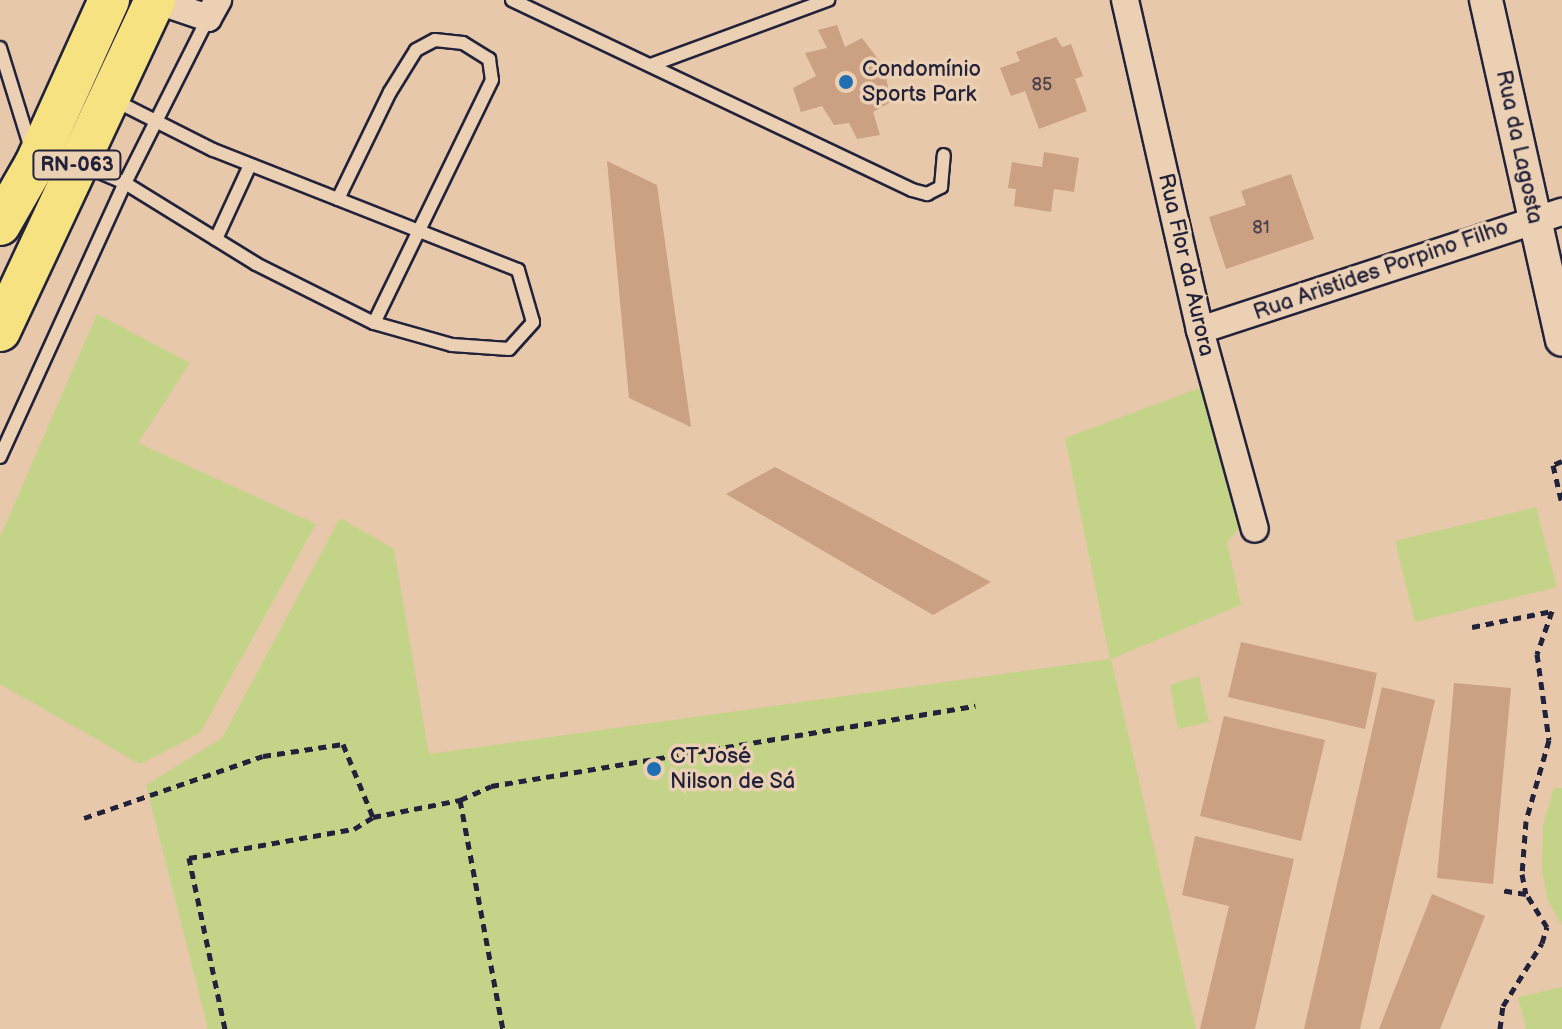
<!DOCTYPE html>
<meta charset="utf-8">
<style>
body{margin:0}
#map{position:relative;width:1562px;height:1029px;overflow:hidden;background:#e8c8aa;font-family:"Balsamiq Sans",sans-serif}
div>[style]{position:absolute}
[style*='--x']{left:calc(var(--x)*1px);top:calc(var(--y)*1px);width:calc(var(--w)*1px);rotate:calc(var(--a)*1deg)}
.green>*{inset:0;background:#c3d488}
.building>*{inset:0;background:#cba083}
.path>*{height:5px;margin-top:-2.5px;transform-origin:0;background:repeating-linear-gradient(90deg,#22223b 0 8px,transparent 0 14px)}
.roads{filter:drop-shadow(2px 0 #22223b) drop-shadow(-2px 0 #22223b) drop-shadow(0 2px #22223b) drop-shadow(0 -2px #22223b)}
.service>*{height:12px;margin:-6px;padding:0 6px;transform-origin:6px;border-radius:6px;background:#ecd0b3}
.minor>*{height:26px;margin:-13px;padding:0 13px;transform-origin:13px;border-radius:13px;background:#ecd0b3}
.tertiary>*{height:32px;margin:-16px;padding:0 16px;transform-origin:16px;border-radius:16px;background:#ecd0b3}
.primary>*{height:40px;margin:-20px;padding:0 20px;transform-origin:20px;border-radius:20px;background:#f7e281}
.dots>*{width:22px;height:22px;translate:-50% -50%;box-sizing:border-box;border:4px solid #ecd0b3;border-radius:50%}
span{translate:-50% -50%;white-space:nowrap;text-align:center;line-height:1.15;-webkit-text-stroke:7px #ecd0b3;paint-order:stroke}
.number-label{font-size:18px;color:#4c424d}
.number-label span{-webkit-text-stroke-width:0}
.shield-label span{padding:2px 6px;background:#ecd0b3;border:2px solid;border-radius:6px;-webkit-text-stroke-width:0}
.shield-label{font-size:20px;color:#22223b;font-weight:700}
.poi-label{font-size:22px;color:#22223b}
.left{translate:0 -50%;text-align:left}
.street-label{font-size:22px;color:#22223b}
</style>
<div id="map">
<div class="green">
<i style="clip-path:polygon(97px 314px,190px 363px,138px 443px,316px 524px,200px 733px,140px 764px,0 684px,0 537px)"></i>
<i style="clip-path:polygon(1202px 387px,1225px 461px,1239px 529px,1227px 542px,1241px 605px,1111px 659px,1196px 1029px,208px 1029px,146px 785px,222px 738px,340px 518px,394px 549px,429px 754px,1110px 659px,1065px 438px)"></i>
<i style="clip-path:polygon(1536px 507px,1557px 587px,1415px 622px,1395px 541px)"></i>
<i style="clip-path:polygon(1199px 676px,1209px 722px,1178px 729px,1170px 685px)"></i>
<i style="clip-path:polygon(1554px 788px,1562px 788px,1562px 926px,1548px 900px,1542px 872px,1543px 825px)"></i>
<i style="clip-path:polygon(1562px 987px,1562px 1029px,1526px 1029px,1518px 997px)"></i>
</div>
<div class="building">
<i style="clip-path:polygon(837px 25px,845px 47px,862px 38px,884px 67px,891px 102px,873px 112px,880px 135px,857px 139px,849px 123px,834px 125px,822px 106px,801px 112px,793px 88px,816px 76px,805px 53px,827px 48px,818px 30px)"></i>
<i style="clip-path:polygon(1056px 37px,1062px 47px,1071px 44px,1083px 76px,1075px 79px,1087px 111px,1039px 129px,1025px 91px,1011px 96px,1000px 68px,1020px 61px,1016px 52px)"></i>
<i style="clip-path:polygon(1044px 152px,1079px 158px,1074px 192px,1054px 189px,1051px 212px,1014px 206px,1016px 189px,1008px 188px,1012px 162px,1042px 167px)"></i>
<i style="clip-path:polygon(607px 161px,657px 185px,691px 427px,629px 398px)"></i>
<i style="clip-path:polygon(1291px 174px,1314px 239px,1226px 269px,1209px 217px,1246px 205px,1241px 191px)"></i>
<i style="clip-path:polygon(775px 467px,991px 582px,933px 615px,726px 494px)"></i>
<i style="clip-path:polygon(1241px 642px,1377px 673px,1365px 729px,1228px 697px)"></i>
<i style="clip-path:polygon(1454px 683px,1511px 688px,1493px 884px,1437px 878px)"></i>
<i style="clip-path:polygon(1382px 687px,1435px 700px,1360px 1029px,1304px 1029px)"></i>
<i style="clip-path:polygon(1224px 716px,1325px 740px,1301px 841px,1200px 816px)"></i>
<i style="clip-path:polygon(1195px 836px,1294px 859px,1255px 1029px,1200px 1029px,1229px 906px,1182px 895px)"></i>
<i style="clip-path:polygon(1432px 894px,1485px 916px,1440px 1029px,1379px 1029px)"></i>
</div>
<div class="path">
<i style="--x:1562;--y:461;--w:10;--a:156"></i>
<i style="--x:1553;--y:465;--w:40;--a:77"></i>
<i style="--x:1472;--y:627;--w:82;--a:-11.3"></i>
<i style="--x:1552;--y:611;--w:46;--a:109.2"></i>
<i style="--x:1537;--y:654;--w:87;--a:82.1"></i>
<i style="--x:1549;--y:740;--w:84;--a:105.9"></i>
<i style="--x:1526;--y:821;--w:53;--a:94.3"></i>
<i style="--x:1522;--y:874;--w:20;--a:79"></i>
<i style="--x:460;--y:800;--w:34;--a:-24"></i>
<i style="--x:491;--y:786;--w:491;--a:-9.4"></i>
<i style="--x:84;--y:818;--w:189;--a:-19.1"></i>
<i style="--x:263;--y:756;--w:81;--a:-8.5"></i>
<i style="--x:343;--y:744;--w:79;--a:67.7"></i>
<i style="--x:373;--y:817;--w:89;--a:-11.1"></i>
<i style="--x:460;--y:800;--w:233;--a:79.4"></i>
<i style="--x:225;--y:1029;--w:175;--a:-101.9"></i>
<i style="--x:189;--y:858;--w:168;--a:-10"></i>
<i style="--x:354;--y:829;--w:22;--a:-32"></i>
<i style="--x:1500;--y:1029;--w:23;--a:-83"></i>
<i style="--x:1503;--y:1006;--w:74;--a:-58.2"></i>
<i style="--x:1542;--y:943;--w:17;--a:-73"></i>
<i style="--x:1547;--y:927;--w:39;--a:-122"></i>
<i style="--x:1526;--y:894;--w:24;--a:-171"></i>
</div>
<div class="roads">
<div class="service">
<i style="--x:512;--y:0;--w:443;--a:25.4"></i>
<i style="--x:912;--y:190;--w:16;--a:15"></i>
<i style="--x:927;--y:194;--w:16;--a:-27"></i>
<i style="--x:941;--y:187;--w:32;--a:-85"></i>
<i style="--x:0;--y:48;--w:106;--a:72.9"></i>
<i style="--x:651;--y:65;--w:189;--a:-20.2"></i>
<i style="--x:85;--y:166;--w:43;--a:23"></i>
<i style="--x:125;--y:183;--w:154;--a:31.7"></i>
<i style="--x:256;--y:264;--w:132;--a:26.6"></i>
<i style="--x:374;--y:323;--w:81;--a:15.8"></i>
<i style="--x:452;--y:345;--w:57;--a:4"></i>
<i style="--x:509;--y:349;--w:36;--a:-48"></i>
<i style="--x:533;--y:322;--w:54;--a:-106.1"></i>
<i style="--x:518;--y:270;--w:328;--a:-158.5"></i>
<i style="--x:213;--y:150;--w:113;--a:-153.2"></i>
<i style="--x:338;--y:199;--w:119;--a:-64.1"></i>
<i style="--x:390;--y:92;--w:49;--a:-58.2"></i>
<i style="--x:416;--y:50;--w:21;--a:-28"></i>
<i style="--x:435;--y:40;--w:28;--a:6"></i>
<i style="--x:463;--y:43;--w:31;--a:32"></i>
<i style="--x:489;--y:59;--w:21;--a:82"></i>
<i style="--x:492;--y:80;--w:270;--a:115.9"></i>
<i style="--x:216;--y:239;--w:81;--a:-65.3"></i>
<i style="--x:0;--y:457;--w:301;--a:-65.5"></i>
<i style="--x:125;--y:183;--w:185;--a:-63.3"></i>
</div>
<div class="minor">
<i style="--x:155;--y:0;--w:56;--a:18.8"></i>
<i style="--x:208;--y:18;--w:21;--a:-61"></i>
<i style="--x:1125;--y:0;--w:338;--a:77.2"></i>
<i style="--x:1200;--y:330;--w:206;--a:74.6"></i>
<i style="--x:1200;--y:330;--w:381;--a:-18.1"></i>
</div>
<div class="tertiary">
<i style="--x:1486;--y:0;--w:348;--a:77.4"></i>
</div>
<div class="primary">
<i style="--x:0;--y:225;--w:70;--a:-60.2"></i>
<i style="--x:35;--y:164;--w:180;--a:-65.7"></i>
<i style="--x:0;--y:331;--w:365;--a:-64.9"></i>
</div>
</div>
<div class="dots">
<i style="left:846px;top:82px;background:#1f6fb2"></i>
<i style="left:654px;top:769px;background:#1f6fb2"></i>
</div>
<div class="number-label">
<span style="left:1042px;top:85px">85</span>
<span style="left:1261px;top:228px">81</span>
</div>
<div class="shield-label">
<span style="left:77px;top:165px">RN-063</span>
</div>
<div class="poi-label">
<span class="left" style="left:862px;top:82px">Condomínio<br>Sports Park</span>
<span class="left" style="left:670px;top:769px">CT José<br>Nilson de Sá</span>
</div>
<div class="street-label">
<span style="left:1519px;top:147px;rotate:78deg">Rua da Lagosta</span>
<span style="left:1186px;top:265px;rotate:77deg">Rua Flor da Aurora</span>
<span style="left:1381px;top:270px;rotate:-19deg">Rua Aristides Porpino Filho</span>
</div>
</div>
